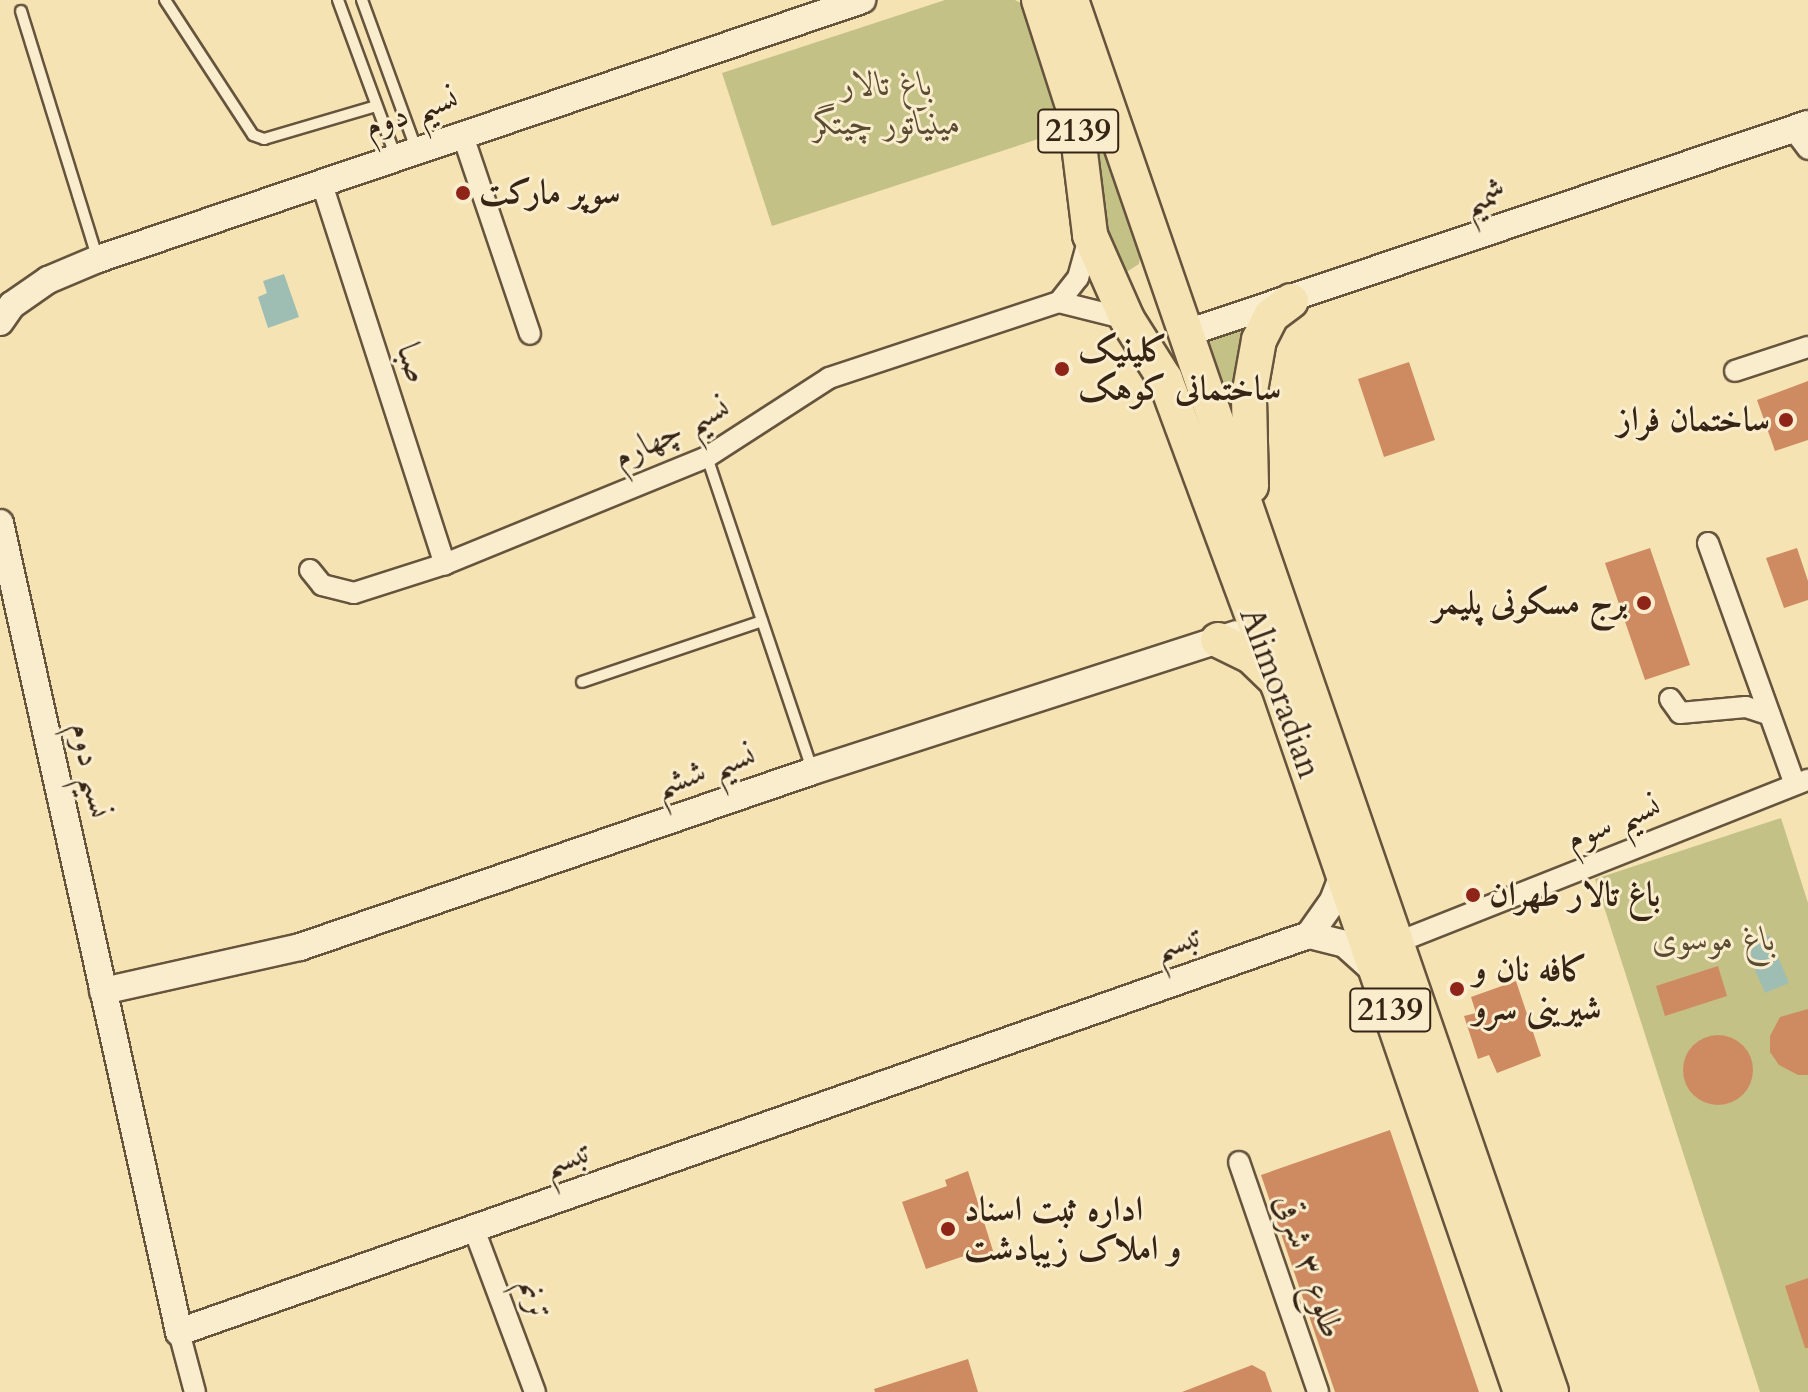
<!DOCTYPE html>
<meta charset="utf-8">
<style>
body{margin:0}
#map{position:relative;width:1808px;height:1392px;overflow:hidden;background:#f6e3b4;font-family:Cardo,Amiri,serif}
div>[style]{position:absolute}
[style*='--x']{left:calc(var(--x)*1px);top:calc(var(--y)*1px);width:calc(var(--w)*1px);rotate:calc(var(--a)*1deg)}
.green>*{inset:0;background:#c4c187}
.water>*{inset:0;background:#9ebdb3}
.building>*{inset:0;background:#ce8b61}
.round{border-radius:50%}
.roads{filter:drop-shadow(2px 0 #66543d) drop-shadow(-2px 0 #66543d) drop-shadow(0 2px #66543d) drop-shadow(0 -2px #66543d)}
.service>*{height:10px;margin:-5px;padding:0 5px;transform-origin:5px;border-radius:5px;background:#f9edce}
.minor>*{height:20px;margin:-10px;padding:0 10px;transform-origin:10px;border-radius:10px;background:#f9edce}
.tertiary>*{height:26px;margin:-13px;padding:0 13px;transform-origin:13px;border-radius:13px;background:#f9edce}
.primary>*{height:34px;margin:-17px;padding:0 17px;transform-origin:17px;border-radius:17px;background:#f6e3b4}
.dots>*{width:22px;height:22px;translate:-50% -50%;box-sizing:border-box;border:4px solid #f9edce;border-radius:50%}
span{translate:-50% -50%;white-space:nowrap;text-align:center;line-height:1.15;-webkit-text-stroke:6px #f9edce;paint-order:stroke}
.shield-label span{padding:2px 6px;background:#f9edce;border:2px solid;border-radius:6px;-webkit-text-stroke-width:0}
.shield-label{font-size:32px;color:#362415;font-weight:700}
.park-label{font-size:34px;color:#5a4b32;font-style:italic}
.street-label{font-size:34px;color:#362415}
.poi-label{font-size:34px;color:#362415;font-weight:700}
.left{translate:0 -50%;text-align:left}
.right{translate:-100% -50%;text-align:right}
</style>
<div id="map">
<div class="green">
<i style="clip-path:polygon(945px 0,1015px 0,1026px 6px,1066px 130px,772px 226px,722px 73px)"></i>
<i style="clip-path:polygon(1096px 116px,1141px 250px,1139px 264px,1128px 271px,1115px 271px,1096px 250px,1101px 174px)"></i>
<i style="clip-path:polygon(1253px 324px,1236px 425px,1200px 342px)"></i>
<i style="clip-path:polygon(1781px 818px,1808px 903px,1808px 1392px,1760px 1392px,1595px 879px)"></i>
</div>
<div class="water">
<i style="clip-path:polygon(284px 274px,299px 317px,268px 328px,258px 297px,267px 293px,263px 281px)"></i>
<i style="clip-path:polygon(1769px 935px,1789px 983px,1765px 993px,1744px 945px)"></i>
</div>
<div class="building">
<i style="clip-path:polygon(1409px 362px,1435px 440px,1384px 457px,1358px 379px)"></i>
<i style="clip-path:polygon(1808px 381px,1808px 440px,1775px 451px,1757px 400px)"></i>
<i style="clip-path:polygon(1650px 548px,1690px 665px,1645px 680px,1605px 563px)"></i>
<i style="clip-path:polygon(1797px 548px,1808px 581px,1808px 600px,1784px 608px,1766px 558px)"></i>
<i style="clip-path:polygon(1718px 966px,1727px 996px,1665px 1016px,1656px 986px)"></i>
<i style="clip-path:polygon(1516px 981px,1541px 1056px,1497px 1073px,1489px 1055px,1478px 1059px,1464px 1016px,1476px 1013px,1471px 997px)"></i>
<i style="clip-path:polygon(1808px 1009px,1808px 1075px,1798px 1075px,1779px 1065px,1770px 1052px,1770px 1036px,1780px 1017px)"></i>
<i class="round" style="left:1683px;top:1035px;width:70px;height:70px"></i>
<i style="clip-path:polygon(1390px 1130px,1479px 1392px,1335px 1392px,1261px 1175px)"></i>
<i style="clip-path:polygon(968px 1171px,994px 1254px,970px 1263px,967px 1255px,926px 1269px,902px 1202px,947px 1186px,945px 1180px)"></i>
<i style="clip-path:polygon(1808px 1278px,1808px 1348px,1805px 1348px,1785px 1286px)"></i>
<i style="clip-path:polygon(968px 1359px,978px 1392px,875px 1392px,874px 1389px)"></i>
<i style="clip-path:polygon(1252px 1365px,1265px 1372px,1272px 1392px,1182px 1392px)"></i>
</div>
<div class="roads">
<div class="service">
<i style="--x:165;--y:0;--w:161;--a:56.9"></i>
<i style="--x:253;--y:135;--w:12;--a:20"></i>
<i style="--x:264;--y:139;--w:117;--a:-16.4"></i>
<i style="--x:338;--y:0;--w:165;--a:69.8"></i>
<i style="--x:362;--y:0;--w:158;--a:70"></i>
<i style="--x:21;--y:11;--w:257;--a:72.8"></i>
<i style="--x:707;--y:457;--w:329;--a:71.4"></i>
<i style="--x:582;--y:682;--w:190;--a:-18.7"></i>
</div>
<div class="minor">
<i style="--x:1793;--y:129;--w:25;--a:53"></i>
<i style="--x:462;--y:133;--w:212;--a:71.3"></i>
<i style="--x:321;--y:181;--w:403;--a:72.1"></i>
<i style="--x:1059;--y:302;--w:31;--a:-52"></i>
<i style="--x:1078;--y:278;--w:41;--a:-74.6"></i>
<i style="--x:1735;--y:371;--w:77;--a:-18.2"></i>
<i style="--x:1708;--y:543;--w:256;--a:70.2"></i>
<i style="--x:310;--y:570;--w:19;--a:51"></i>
<i style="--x:322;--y:585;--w:33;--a:14"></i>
<i style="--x:354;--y:593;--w:96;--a:-17.7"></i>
<i style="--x:445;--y:564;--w:283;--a:-22.2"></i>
<i style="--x:707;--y:457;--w:145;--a:-32.9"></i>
<i style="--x:829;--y:378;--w:242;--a:-18.3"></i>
<i style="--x:1059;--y:302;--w:70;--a:14"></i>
<i style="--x:1670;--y:699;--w:17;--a:54"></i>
<i style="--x:1680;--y:713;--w:66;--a:-5.2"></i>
<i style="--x:1746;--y:707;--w:25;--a:18"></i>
<i style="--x:1398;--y:942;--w:441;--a:-21.6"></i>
<i style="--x:1239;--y:1162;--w:243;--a:71"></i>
<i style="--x:474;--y:1229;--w:174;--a:69.5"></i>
<i style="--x:179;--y:1332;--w:62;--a:75.1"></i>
</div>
<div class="tertiary">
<i style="--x:0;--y:322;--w:21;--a:-55"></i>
<i style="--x:12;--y:305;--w:44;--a:-34.8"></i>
<i style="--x:48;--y:280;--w:54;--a:-22.8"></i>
<i style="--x:98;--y:259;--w:807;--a:-18.73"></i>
<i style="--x:1184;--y:334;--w:658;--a:-18.6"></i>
<i style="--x:0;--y:523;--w:829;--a:77.52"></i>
<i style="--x:179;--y:1332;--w:1198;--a:-19.36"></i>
<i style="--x:1309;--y:935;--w:37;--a:14"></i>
<i style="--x:1345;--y:944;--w:40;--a:42"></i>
<i style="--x:1309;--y:935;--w:42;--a:-54.8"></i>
<i style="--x:1333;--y:901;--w:28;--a:-69"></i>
<i style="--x:103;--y:991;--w:202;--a:-12.6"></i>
<i style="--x:300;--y:947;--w:542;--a:-18.94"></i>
<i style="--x:813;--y:771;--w:445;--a:-17.9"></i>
</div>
<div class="primary">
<i style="--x:1039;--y:0;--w:118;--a:72.2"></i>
<i style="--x:1075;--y:112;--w:124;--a:83"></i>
<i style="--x:1090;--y:235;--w:92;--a:66.2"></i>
<i style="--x:1127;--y:319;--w:71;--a:57.7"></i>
<i style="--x:1165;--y:379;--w:325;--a:69.7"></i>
<i style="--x:1278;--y:684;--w:749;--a:71.06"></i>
<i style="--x:1071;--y:0;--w:1472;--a:70.97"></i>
<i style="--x:1251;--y:486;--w:90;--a:-91.3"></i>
<i style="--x:1249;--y:396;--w:57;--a:-79.9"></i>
<i style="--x:1259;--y:340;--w:27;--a:-63"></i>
<i style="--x:1271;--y:316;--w:25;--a:-37"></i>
<i style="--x:1218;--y:640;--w:37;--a:26"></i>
<i style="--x:1251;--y:656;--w:35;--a:44"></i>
</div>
</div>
<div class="dots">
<i style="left:463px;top:193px;background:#8f2418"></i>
<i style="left:1062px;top:369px;background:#8f2418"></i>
<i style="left:1786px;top:420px;background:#8f2418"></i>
<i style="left:1644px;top:603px;background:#8f2418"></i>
<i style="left:1473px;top:895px;background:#8f2418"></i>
<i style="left:1457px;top:989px;background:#8f2418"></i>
<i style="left:948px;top:1229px;background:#8f2418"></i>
</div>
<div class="shield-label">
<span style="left:1078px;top:131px">2139</span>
<span style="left:1390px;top:1010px">2139</span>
</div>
<div class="park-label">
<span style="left:887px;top:104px">باغ تالار<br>مینیاتور چیتگر</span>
<span style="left:1714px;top:940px">باغ موسوی</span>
</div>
<div class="street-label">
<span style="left:411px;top:112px;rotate:-19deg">نسیم دوم</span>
<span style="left:1485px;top:197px;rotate:-19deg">شمیم</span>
<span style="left:413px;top:363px;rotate:72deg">صبا</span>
<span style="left:671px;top:432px;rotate:-26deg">نسیم چهارم</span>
<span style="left:1280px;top:693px;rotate:70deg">Alimoradian</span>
<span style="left:91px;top:770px;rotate:78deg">نسیم دوم</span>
<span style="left:705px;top:770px;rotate:-19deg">نسیم ششم</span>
<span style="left:1613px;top:822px;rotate:-22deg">نسیم سوم</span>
<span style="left:1178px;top:942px;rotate:-19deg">تبسم</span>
<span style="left:567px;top:1158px;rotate:-20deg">تبسم</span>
<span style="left:1309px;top:1266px;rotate:71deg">طلوع ۳ شرقی</span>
<span style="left:535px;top:1299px;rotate:70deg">ترنم</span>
</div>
<div class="poi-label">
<span class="left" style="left:479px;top:193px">سوپر مارکت</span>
<span class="left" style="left:1078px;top:369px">کلینیک<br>ساختمانی کوهک</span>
<span class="right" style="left:1770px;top:420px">ساختمان فراز</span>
<span class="right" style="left:1628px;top:603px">برج مسکونی پلیمر</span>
<span class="left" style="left:1489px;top:895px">باغ تالار طهران</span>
<span class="left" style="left:1473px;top:989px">کافه نان و<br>شیرینی سرو</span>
<span class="left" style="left:964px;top:1229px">اداره ثبت اسناد<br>و املاک زیبادشت</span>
</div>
</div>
